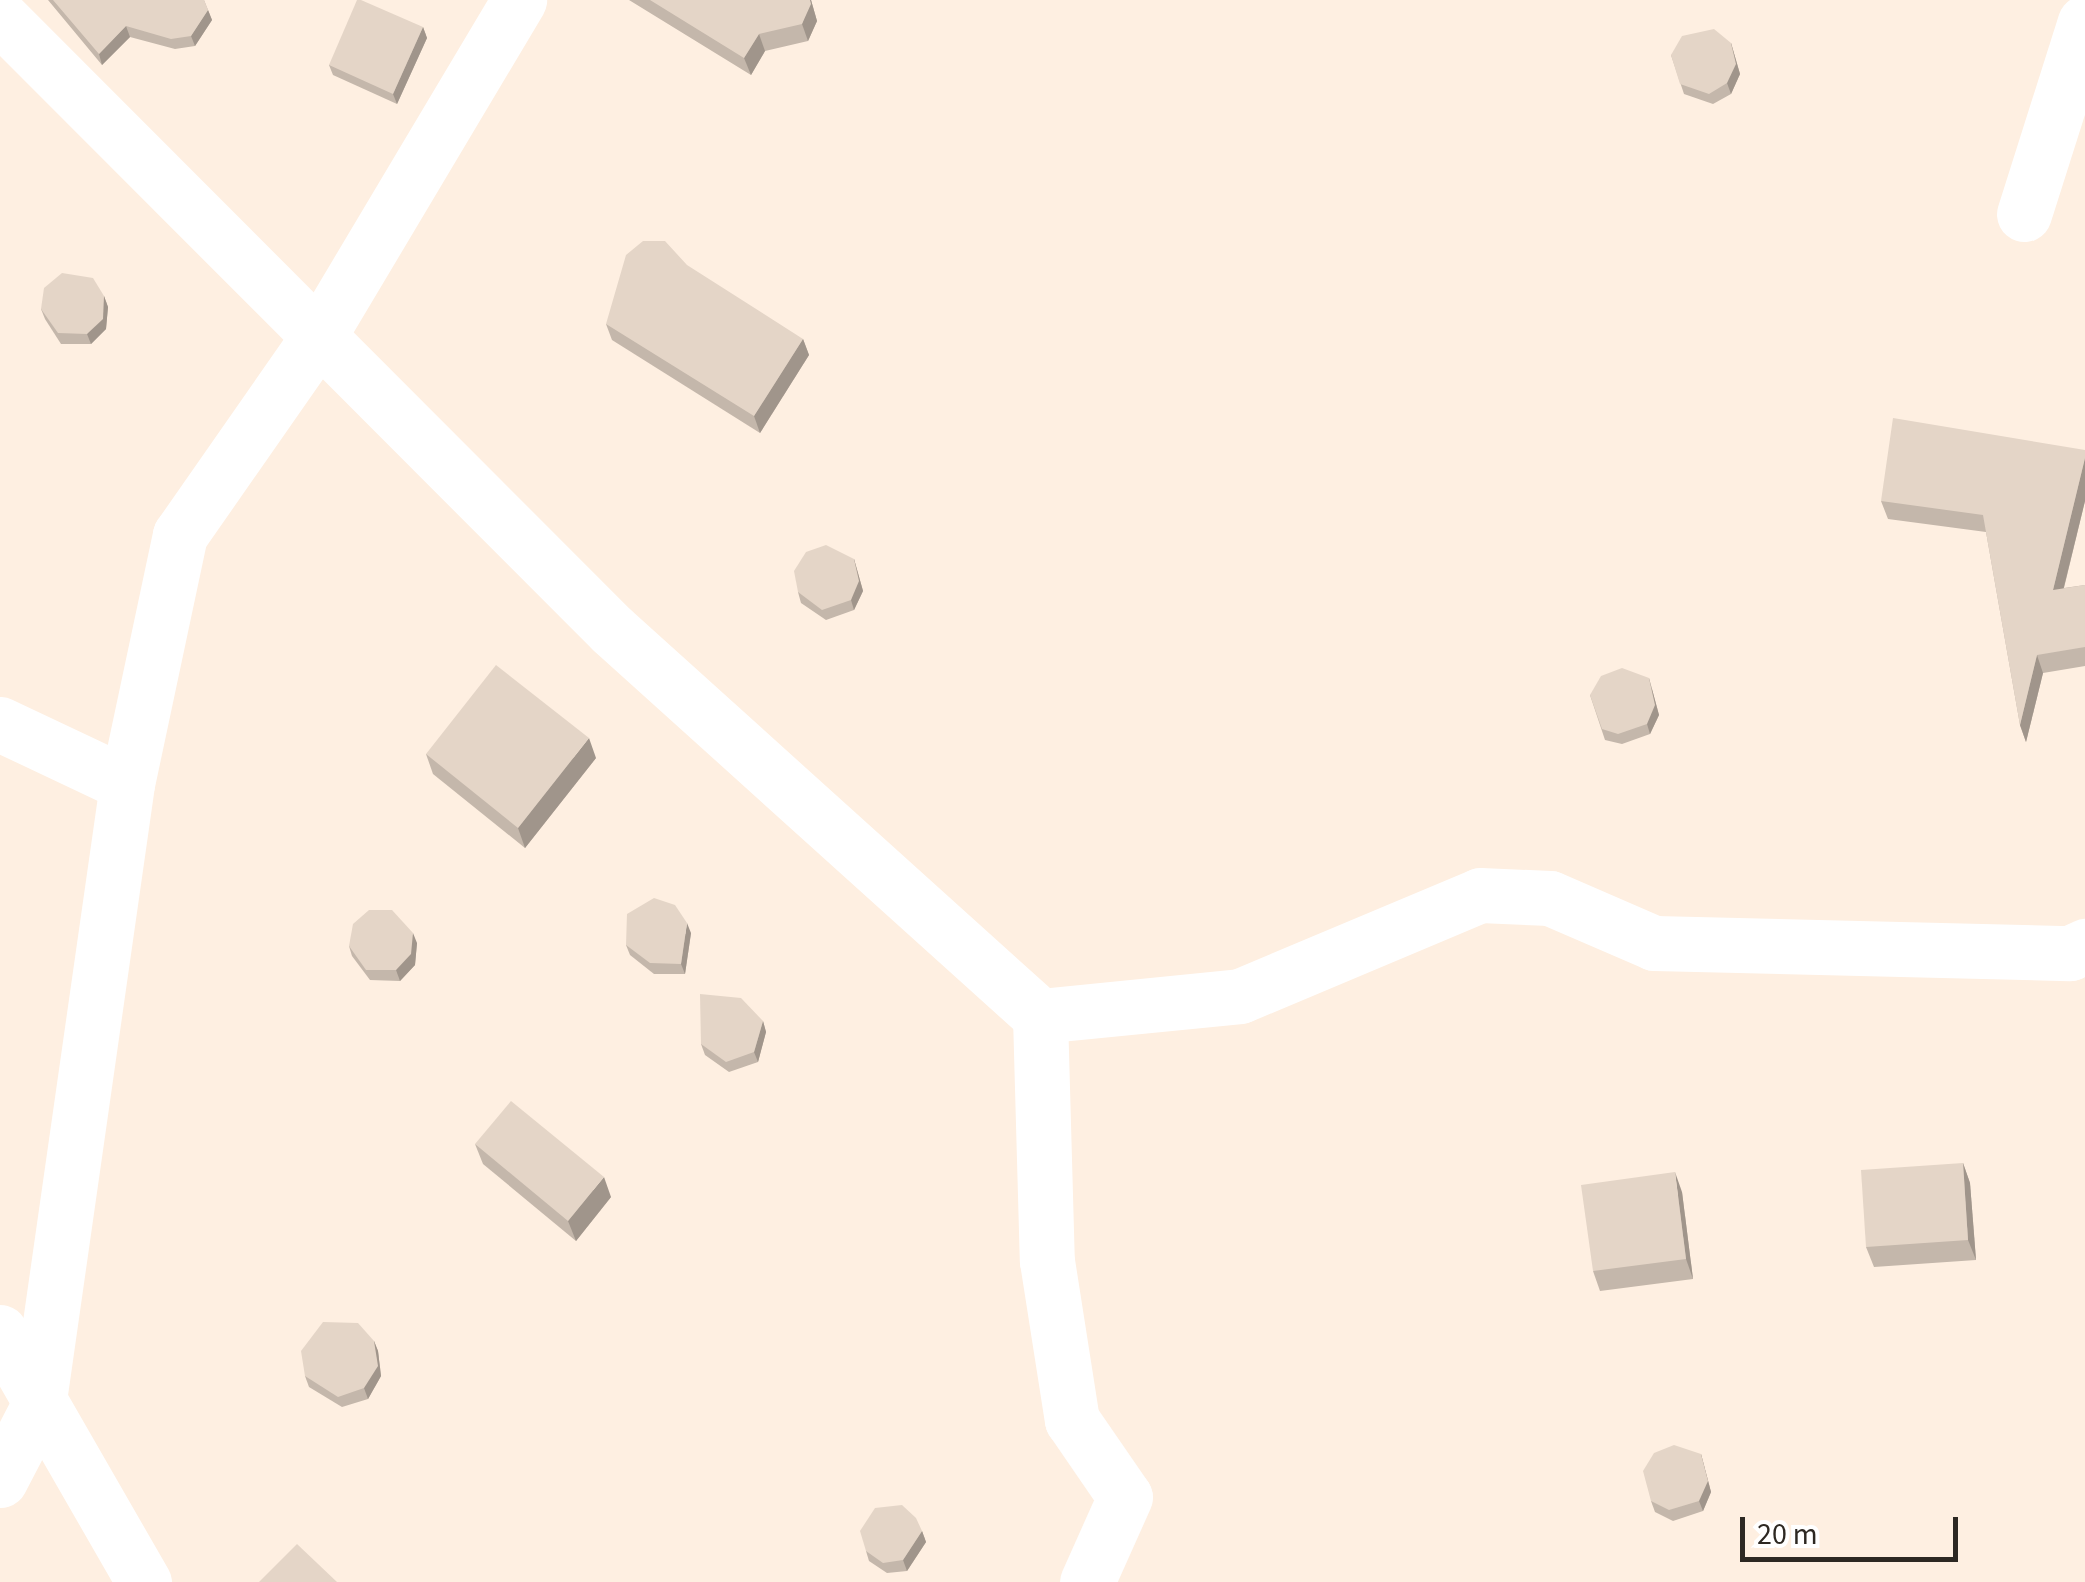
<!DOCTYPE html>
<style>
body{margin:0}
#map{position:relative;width:2085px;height:1582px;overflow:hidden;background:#feefe1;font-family:"Source Sans 3",sans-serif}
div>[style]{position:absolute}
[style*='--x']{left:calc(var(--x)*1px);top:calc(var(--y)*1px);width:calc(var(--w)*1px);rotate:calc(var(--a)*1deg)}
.minor>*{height:55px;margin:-27.5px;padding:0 27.5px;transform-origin:27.5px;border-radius:27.5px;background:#fff}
.wall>*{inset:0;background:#c4b7ab}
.shaded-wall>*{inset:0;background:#a0958b}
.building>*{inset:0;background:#e4d5c7}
span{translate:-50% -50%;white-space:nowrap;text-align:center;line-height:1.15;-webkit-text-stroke:8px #fff;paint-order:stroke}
.scale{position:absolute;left:1740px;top:1517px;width:218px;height:45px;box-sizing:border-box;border:5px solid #2d2822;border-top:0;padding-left:12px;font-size:30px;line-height:35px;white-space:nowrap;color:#2d2822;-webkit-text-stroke:8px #fff;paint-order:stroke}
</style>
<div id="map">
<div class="minor">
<i style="--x:0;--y:17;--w:866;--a:45.05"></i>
<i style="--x:612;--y:630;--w:576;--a:42.05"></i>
<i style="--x:1040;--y:1016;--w:245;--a:88.4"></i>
<i style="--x:1047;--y:1261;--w:161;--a:81.1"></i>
<i style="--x:1072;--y:1420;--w:93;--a:55.5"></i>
<i style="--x:1125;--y:1497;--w:93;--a:114.1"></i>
<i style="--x:2024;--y:214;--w:201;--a:-72.4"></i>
<i style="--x:0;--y:724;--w:140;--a:25.3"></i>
<i style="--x:1040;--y:1016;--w:201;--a:-5.7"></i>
<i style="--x:1240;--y:996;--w:260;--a:-22.8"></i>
<i style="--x:1480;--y:895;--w:70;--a:2.5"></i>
<i style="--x:1550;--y:898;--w:113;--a:23.4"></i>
<i style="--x:1654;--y:943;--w:416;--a:1.4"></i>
<i style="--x:2070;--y:953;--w:17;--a:-25"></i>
<i style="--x:0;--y:1332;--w:289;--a:60.1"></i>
<i style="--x:0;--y:1480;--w:82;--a:-62.5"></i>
<i style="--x:38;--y:1407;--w:629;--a:-81.87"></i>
<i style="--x:127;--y:784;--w:255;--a:-78"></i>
<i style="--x:180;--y:535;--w:245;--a:-55.1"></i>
<i style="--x:320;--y:334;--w:389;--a:-59.2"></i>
</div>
<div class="wall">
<i style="clip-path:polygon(48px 0,204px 0,212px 20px,195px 46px,175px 49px,130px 37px,102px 65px)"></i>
<i style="clip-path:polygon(629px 0,811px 0,817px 21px,808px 41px,765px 51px,751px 75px)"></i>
<i style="clip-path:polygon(423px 27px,427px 38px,397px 104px,333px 75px,329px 65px)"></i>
<i style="clip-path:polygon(1731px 43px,1740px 74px,1731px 94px,1713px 104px,1684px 94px,1671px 55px)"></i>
<i style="clip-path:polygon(104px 296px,108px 307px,106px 329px,91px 344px,61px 344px,45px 319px,41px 309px)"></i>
<i style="clip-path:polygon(606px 324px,803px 339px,809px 355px,760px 433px,612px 340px)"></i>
<i style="clip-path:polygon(2085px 450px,2085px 501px,2064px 588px,2085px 585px,2085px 666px,2043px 673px,2026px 742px,2020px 725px,1986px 532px,1888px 519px,1881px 501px)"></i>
<i style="clip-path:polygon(854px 559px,863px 591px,854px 610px,826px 620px,801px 603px,798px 592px)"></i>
<i style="clip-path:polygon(1652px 689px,1659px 715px,1650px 734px,1622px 744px,1605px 740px,1590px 695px)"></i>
<i style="clip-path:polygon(426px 754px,596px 758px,525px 848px,433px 774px)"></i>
<i style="clip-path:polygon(691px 933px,685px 974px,654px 974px,630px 955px,626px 945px)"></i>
<i style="clip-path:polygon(417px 943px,415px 965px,400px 981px,370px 980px,352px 956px,349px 946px)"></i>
<i style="clip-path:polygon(763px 1021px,766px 1032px,758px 1062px,729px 1072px,705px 1055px,701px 1044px)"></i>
<i style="clip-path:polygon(475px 1144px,611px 1197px,576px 1241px,483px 1164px)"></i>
<i style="clip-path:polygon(1963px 1163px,1970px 1183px,1976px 1260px,1874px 1267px,1866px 1247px)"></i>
<i style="clip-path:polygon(1682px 1192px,1693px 1279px,1600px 1291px,1593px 1271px)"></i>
<i style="clip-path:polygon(374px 1341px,378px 1351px,381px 1376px,368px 1399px,342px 1407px,309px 1387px,305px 1376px)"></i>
<i style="clip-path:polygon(1701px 1454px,1711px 1492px,1703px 1511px,1673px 1521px,1655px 1512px,1651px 1501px)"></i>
<i style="clip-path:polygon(922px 1531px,926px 1542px,907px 1571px,887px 1573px,869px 1561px,866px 1551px)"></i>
</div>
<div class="shaded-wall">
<i style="clip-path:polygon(810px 0,811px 0,817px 21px,808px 41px,802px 24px)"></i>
<i style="clip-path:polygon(208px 10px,212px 20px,195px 46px,191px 36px)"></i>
<i style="clip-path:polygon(126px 26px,130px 37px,102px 65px,99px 54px)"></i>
<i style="clip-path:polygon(423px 27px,427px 38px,397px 104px,393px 94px)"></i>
<i style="clip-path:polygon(759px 34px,765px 51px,751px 75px,744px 58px)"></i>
<i style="clip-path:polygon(1731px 43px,1740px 74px,1731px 94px,1727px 83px)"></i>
<i style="clip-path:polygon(104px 296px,108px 307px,106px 329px,91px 344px,87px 334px)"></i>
<i style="clip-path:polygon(803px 339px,809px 355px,760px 433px,754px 416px)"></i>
<i style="clip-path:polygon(2085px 458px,2085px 501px,2059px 607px,2053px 590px)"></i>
<i style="clip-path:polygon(854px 559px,863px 591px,854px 610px,851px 600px)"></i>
<i style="clip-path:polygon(2037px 655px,2043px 673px,2026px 742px,2020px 725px)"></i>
<i style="clip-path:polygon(1649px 678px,1659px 715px,1650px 734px,1647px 724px)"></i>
<i style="clip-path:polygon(589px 738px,596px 758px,525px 848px,518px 828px)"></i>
<i style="clip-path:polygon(687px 923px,691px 933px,685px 974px,681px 964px)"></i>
<i style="clip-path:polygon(413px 933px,417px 943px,415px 965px,400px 981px,396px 970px)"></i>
<i style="clip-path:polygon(763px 1021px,766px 1032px,758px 1062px,754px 1052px)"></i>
<i style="clip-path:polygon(1963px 1163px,1970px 1183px,1976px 1260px,1968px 1240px)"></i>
<i style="clip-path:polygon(1675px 1172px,1682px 1192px,1693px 1279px,1686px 1259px)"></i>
<i style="clip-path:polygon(604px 1177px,611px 1197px,576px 1241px,568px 1221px)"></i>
<i style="clip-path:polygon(374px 1341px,378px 1351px,381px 1376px,368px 1399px,364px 1388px)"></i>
<i style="clip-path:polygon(1701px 1454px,1711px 1492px,1703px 1511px,1699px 1501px)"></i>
<i style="clip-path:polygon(922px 1531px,926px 1542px,907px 1571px,903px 1560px)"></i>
</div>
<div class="building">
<i style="clip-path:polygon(53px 0,204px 0,208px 10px,191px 36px,171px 39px,126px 26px,99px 54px)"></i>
<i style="clip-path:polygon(357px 0,361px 0,423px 27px,393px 94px,329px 65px)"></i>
<i style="clip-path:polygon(650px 0,810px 0,811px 4px,802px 24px,759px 34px,744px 58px)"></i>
<i style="clip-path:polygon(1714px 29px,1731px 43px,1736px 64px,1727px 83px,1709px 94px,1680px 84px,1671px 55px,1682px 36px)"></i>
<i style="clip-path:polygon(643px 241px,665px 241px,687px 265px,803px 339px,754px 416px,606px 324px,626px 255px)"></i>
<i style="clip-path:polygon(62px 273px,93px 278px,104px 296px,103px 319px,87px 334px,58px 333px,41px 309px,44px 288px)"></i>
<i style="clip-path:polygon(1893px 418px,2085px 450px,2085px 458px,2053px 590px,2085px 585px,2085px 647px,2037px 655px,2020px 725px,1983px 515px,1881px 501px)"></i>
<i style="clip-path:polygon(826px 545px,854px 559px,859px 581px,851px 600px,822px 610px,798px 592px,794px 571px,806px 552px)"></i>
<i style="clip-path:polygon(496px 665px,589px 738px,518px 828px,426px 754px)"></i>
<i style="clip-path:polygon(1622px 668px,1649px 678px,1655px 705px,1647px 724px,1618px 734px,1602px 729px,1590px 695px,1601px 676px)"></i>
<i style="clip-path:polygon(654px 898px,675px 905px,687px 923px,681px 964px,650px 963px,626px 945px,627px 914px)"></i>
<i style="clip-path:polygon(369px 910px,392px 910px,413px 933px,411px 954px,396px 970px,366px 970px,349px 946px,353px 924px)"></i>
<i style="clip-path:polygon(700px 994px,741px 998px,763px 1021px,754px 1052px,726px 1062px,701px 1044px)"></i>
<i style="clip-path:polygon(511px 1101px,604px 1177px,568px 1221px,475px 1144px)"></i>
<i style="clip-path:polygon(1963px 1163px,1968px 1240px,1866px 1247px,1861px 1170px)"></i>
<i style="clip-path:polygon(1675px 1172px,1686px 1259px,1593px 1271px,1581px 1185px)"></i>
<i style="clip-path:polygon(323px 1322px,358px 1323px,374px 1341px,378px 1366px,364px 1388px,338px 1397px,305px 1376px,301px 1351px)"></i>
<i style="clip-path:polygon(1674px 1445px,1701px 1454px,1708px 1481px,1699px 1501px,1669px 1510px,1651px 1501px,1643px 1471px,1654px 1453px)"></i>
<i style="clip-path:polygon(902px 1505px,916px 1518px,922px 1531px,903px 1560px,883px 1563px,866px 1551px,860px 1531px,875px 1508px)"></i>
<i style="clip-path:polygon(297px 1544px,337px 1582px,259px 1582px)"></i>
</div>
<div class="scale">20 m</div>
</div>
